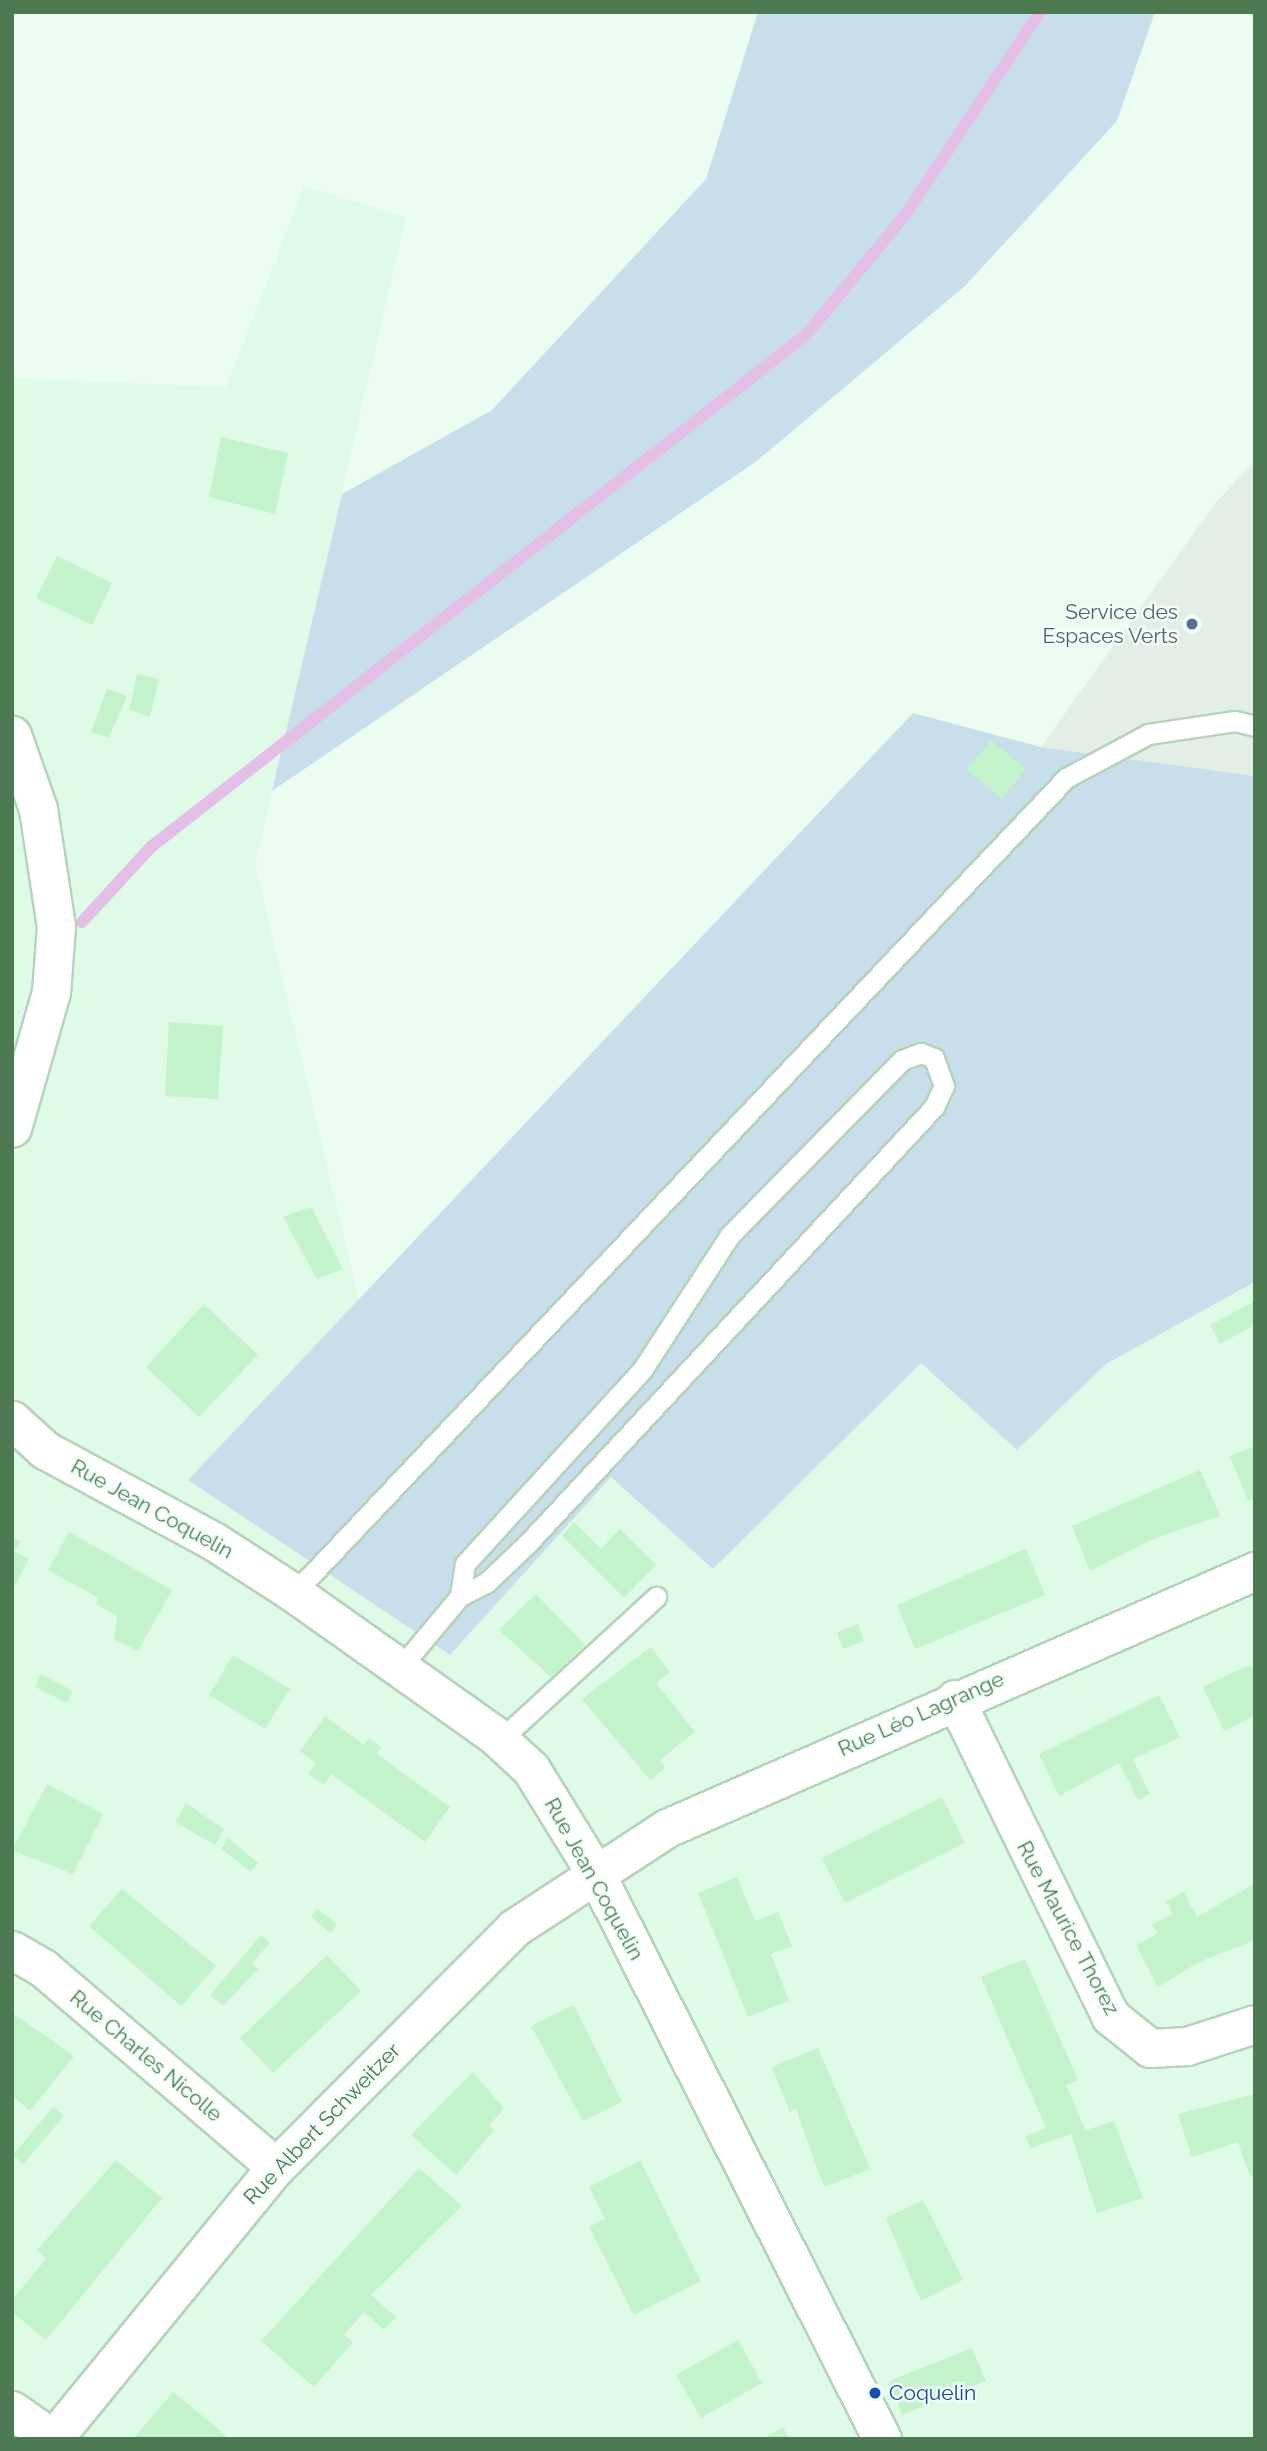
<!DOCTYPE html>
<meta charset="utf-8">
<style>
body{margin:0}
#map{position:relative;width:1267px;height:2451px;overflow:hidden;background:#ebfdf1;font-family:Raleway,sans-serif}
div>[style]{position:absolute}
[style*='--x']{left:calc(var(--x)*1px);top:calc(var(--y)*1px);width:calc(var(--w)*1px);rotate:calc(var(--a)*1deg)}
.residential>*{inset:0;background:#dffae7}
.industrial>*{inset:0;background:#e3eee6}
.green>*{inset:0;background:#c8dfeb}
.stream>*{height:12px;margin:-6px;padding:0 6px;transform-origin:6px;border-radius:6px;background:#e3bee7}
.building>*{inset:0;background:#c2f3ca}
.roads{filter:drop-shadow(2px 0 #b5d4bb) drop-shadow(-2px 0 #b5d4bb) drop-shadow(0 2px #b5d4bb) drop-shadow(0 -2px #b5d4bb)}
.service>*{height:19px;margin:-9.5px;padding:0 9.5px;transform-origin:9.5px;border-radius:9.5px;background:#fff}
.minor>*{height:37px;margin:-18.5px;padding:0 18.5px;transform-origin:18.5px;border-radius:18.5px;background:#fff}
.dots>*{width:19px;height:19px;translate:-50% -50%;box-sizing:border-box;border:4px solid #f1fff6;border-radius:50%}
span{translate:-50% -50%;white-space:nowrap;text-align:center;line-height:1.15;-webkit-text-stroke:5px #f1fff6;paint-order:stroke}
.service-label{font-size:21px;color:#4e5e75}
.right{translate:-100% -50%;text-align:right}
.street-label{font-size:21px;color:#4d7952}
.transit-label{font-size:21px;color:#164399}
.left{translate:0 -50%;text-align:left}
.frame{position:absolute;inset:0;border:14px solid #4d7952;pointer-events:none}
</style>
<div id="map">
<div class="residential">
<i style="clip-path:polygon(304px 186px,406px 217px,255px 864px,359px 1300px,188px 1480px,450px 1655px,611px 1476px,713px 1569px,921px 1362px,1017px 1450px,1106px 1364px,1255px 1282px,1255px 2439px,12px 2439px,12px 378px,226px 387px)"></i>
</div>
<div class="industrial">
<i style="clip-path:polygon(1255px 461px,1255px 776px,1041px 747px,1217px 501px)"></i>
</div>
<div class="green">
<i style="clip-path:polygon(758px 12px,1155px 12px,1117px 121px,965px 286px,757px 461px,272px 791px,342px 494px,492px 410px,706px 179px)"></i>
<i style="clip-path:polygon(913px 713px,1041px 747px,1255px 776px,1255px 1282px,1106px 1364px,1017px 1450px,921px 1363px,713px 1569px,611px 1477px,450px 1655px,188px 1480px)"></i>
</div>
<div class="stream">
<i style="--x:82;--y:922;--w:102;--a:-47.4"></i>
<i style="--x:151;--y:847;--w:833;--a:-38.03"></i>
<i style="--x:807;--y:334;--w:154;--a:-50.5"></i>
<i style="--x:905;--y:215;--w:244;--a:-56.4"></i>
</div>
<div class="building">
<i style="clip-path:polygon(221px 437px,288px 453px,275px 514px,209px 497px)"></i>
<i style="clip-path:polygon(57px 556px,112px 583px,92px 625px,36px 598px)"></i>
<i style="clip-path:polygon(137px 674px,159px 679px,150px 717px,129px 710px)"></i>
<i style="clip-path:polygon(107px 689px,127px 696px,109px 738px,91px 732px)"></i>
<i style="clip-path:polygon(991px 740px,1026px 769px,1002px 799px,967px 769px)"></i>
<i style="clip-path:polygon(169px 1022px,223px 1026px,218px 1099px,165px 1096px)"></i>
<i style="clip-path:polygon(311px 1207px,343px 1269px,317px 1279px,283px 1217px)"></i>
<i style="clip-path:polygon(1255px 1301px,1255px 1325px,1220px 1344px,1210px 1325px)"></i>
<i style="clip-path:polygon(204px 1304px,258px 1355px,199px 1417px,146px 1367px)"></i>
<i style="clip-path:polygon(1255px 1446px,1255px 1498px,1248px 1501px,1230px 1456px)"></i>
<i style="clip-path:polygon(1200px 1470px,1220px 1516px,1153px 1539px,1090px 1571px,1072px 1526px)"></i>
<i style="clip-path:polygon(574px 1522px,601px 1549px,620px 1529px,656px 1565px,624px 1598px,562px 1536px)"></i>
<i style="clip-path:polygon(69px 1532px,172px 1590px,138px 1651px,114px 1639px,117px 1616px,96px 1604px,99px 1598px,48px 1570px)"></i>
<i style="clip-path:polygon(12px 1537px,20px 1541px,14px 1551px,29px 1559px,14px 1587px)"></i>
<i style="clip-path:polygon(1026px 1549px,1045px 1595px,915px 1649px,897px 1605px)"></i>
<i style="clip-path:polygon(536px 1594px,585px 1645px,551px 1677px,499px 1630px)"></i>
<i style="clip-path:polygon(858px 1624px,864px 1641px,843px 1649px,837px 1632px)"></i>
<i style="clip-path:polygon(651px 1647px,670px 1672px,656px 1683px,695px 1732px,660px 1760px,665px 1768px,650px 1780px,582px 1699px)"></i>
<i style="clip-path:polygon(233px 1655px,290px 1689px,265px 1729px,209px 1695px)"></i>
<i style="clip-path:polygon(1247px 1666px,1255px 1667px,1255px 1716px,1224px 1731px,1203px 1687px)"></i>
<i style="clip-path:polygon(41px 1674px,73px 1691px,67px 1703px,35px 1687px)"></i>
<i style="clip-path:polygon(1159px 1695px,1180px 1737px,1133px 1759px,1150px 1794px,1138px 1800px,1119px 1763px,1059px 1796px,1039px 1754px)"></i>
<i style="clip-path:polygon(325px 1716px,364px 1745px,369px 1738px,381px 1747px,377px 1754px,450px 1807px,425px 1842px,331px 1774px,324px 1785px,308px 1774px,316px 1763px,300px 1751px)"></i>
<i style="clip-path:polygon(47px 1784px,103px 1814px,73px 1874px,12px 1850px)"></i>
<i style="clip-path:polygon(942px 1797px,965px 1843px,845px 1903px,822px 1858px)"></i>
<i style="clip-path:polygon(186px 1803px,224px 1829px,215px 1845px,175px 1822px)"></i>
<i style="clip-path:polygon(228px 1838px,258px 1863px,251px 1872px,222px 1849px)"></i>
<i style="clip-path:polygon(737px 1877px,755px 1921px,778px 1912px,792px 1946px,771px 1954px,789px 2001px,748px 2017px,698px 1893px)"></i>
<i style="clip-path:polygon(1254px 1884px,1255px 1940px,1199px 1962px,1158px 1987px,1136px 1945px,1157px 1934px,1152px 1924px,1173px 1914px,1166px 1901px,1184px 1892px,1197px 1917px)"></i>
<i style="clip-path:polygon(122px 1889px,216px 1966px,181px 2006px,89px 1926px)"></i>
<i style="clip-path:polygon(317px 1909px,337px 1924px,331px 1933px,311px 1917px)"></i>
<i style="clip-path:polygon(261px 1935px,270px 1943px,252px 1963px,258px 1969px,223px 2006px,210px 1995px)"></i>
<i style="clip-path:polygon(327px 1955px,361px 1991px,273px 2073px,240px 2038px)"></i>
<i style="clip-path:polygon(1025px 1959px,1078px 2080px,1066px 2085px,1079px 2115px,1086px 2130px,1114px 2121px,1143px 2198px,1097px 2213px,1071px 2134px,1031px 2148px,1025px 2137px,1046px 2128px,981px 1977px)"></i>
<i style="clip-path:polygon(574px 2005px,622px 2102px,583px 2121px,531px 2026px)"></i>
<i style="clip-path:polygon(14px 2014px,74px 2056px,30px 2111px,12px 2096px)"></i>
<i style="clip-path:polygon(818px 2048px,870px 2169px,824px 2187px,796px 2109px,790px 2112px,772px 2067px)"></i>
<i style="clip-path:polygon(473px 2072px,504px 2108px,489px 2126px,494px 2130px,456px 2175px,411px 2135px)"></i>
<i style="clip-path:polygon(1255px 2094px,1255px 2175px,1250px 2177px,1238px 2142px,1192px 2157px,1178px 2114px)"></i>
<i style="clip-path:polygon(53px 2107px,64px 2116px,23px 2164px,13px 2155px)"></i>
<i style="clip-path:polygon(116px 2160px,162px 2198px,46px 2340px,12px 2312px,12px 2300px,46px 2259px,37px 2250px)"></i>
<i style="clip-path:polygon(640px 2161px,701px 2281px,634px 2315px,589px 2227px,605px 2219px,589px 2187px)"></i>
<i style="clip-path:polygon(419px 2168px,462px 2206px,371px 2295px,396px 2317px,384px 2330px,364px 2312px,344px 2335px,353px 2342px,314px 2387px,261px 2341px)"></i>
<i style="clip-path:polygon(923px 2200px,963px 2280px,921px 2301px,886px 2218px)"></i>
<i style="clip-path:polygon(738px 2340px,762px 2383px,701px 2418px,676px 2375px)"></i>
<i style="clip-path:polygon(972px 2348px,986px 2381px,902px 2415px,889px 2381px)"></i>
<i style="clip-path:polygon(173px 2392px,216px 2427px,229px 2439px,133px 2439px)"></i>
<i style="clip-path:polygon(783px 2427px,789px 2439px,762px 2439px)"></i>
</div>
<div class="roads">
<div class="service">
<i style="--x:294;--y:1593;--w:1123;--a:-46.55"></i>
<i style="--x:1066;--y:778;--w:93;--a:-28.2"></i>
<i style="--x:1148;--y:734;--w:88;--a:-8.5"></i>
<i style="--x:1235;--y:721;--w:21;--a:14"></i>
<i style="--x:400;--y:1668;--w:94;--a:-50.2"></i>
<i style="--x:460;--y:1596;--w:29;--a:-27"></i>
<i style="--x:486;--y:1583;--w:58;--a:-43.6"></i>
<i style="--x:528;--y:1543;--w:596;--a:-47.04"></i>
<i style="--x:934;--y:1107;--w:23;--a:-65"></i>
<i style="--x:944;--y:1086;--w:30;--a:-110"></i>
<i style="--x:934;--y:1058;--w:14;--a:-159"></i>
<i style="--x:921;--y:1053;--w:20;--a:160"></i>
<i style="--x:902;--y:1060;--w:245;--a:134.5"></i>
<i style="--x:730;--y:1235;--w:161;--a:123.1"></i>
<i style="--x:642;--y:1370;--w:263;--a:132.4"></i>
<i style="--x:465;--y:1564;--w:32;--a:99"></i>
<i style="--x:500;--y:1740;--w:212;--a:-42.5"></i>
</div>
<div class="minor">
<i style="--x:12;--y:735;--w:78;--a:70.6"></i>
<i style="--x:38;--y:809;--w:118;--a:81.3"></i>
<i style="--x:56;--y:926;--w:66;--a:94.3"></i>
<i style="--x:51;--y:992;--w:141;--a:106"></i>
<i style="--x:12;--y:1420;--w:45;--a:42.3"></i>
<i style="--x:45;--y:1450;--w:193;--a:28.4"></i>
<i style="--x:215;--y:1542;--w:94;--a:32.8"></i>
<i style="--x:294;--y:1593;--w:242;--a:35.3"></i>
<i style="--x:492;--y:1733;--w:53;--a:42.7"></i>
<i style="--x:531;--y:1769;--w:126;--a:58.3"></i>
<i style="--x:597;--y:1876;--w:631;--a:63.15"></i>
<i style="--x:955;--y:1699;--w:353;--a:63.9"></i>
<i style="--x:1110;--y:2016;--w:51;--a:38.7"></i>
<i style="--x:1150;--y:2048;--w:37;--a:-3"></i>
<i style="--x:1187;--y:2046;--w:71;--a:-17.9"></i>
<i style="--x:12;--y:1950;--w:36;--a:30"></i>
<i style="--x:43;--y:1968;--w:306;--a:40.5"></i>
<i style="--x:12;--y:2410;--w:50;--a:35.3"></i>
<i style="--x:53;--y:2439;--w:352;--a:-50.7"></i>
<i style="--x:276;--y:2167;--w:337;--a:-45.1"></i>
<i style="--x:514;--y:1928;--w:183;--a:-33.2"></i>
<i style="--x:667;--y:1828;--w:642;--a:-23.61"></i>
</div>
</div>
<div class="dots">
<i style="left:1192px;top:624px;background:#5c6f8a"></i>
<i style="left:875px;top:2393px;background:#1a4fb4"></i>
</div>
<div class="service-label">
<span class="right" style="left:1178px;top:624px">Service des<br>Espaces Verts</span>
</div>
<div class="street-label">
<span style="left:152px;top:1509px;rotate:29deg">Rue Jean Coquelin</span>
<span style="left:921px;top:1714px;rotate:-24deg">Rue Léo Lagrange</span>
<span style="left:594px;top:1879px;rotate:61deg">Rue Jean Coquelin</span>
<span style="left:1068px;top:1928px;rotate:62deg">Rue Maurice Thorez</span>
<span style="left:146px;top:2056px;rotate:40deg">Rue Charles Nicolle</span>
<span style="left:322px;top:2124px;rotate:-46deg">Rue Albert Schweitzer</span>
</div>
<div class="transit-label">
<span class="left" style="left:889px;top:2393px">Coquelin</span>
</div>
<div class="frame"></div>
</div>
